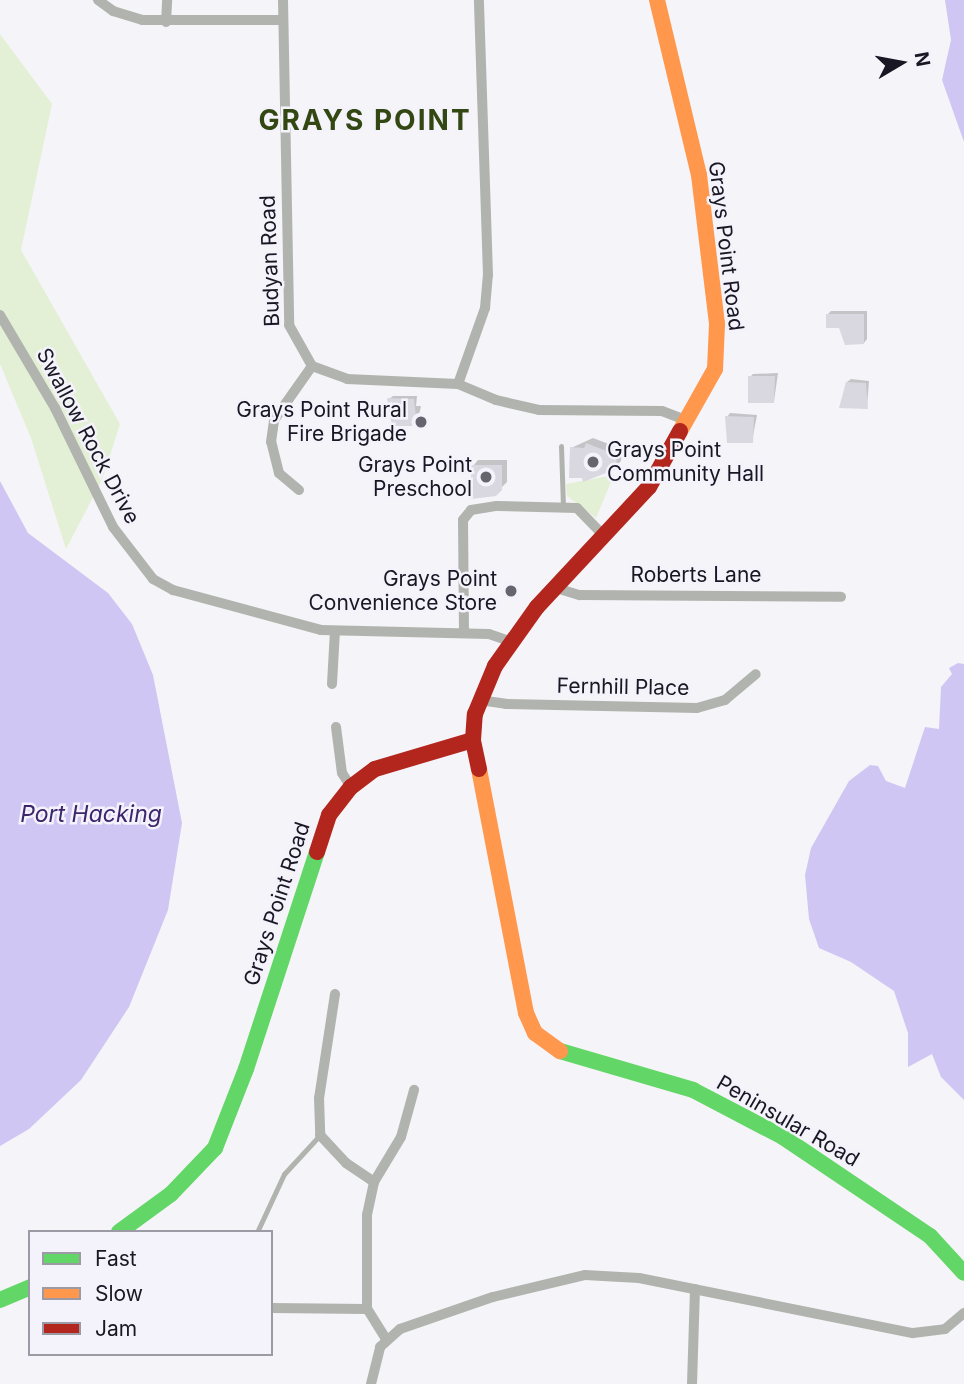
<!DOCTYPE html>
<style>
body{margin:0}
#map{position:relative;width:964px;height:1384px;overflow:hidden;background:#f5f4f8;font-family:Inter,sans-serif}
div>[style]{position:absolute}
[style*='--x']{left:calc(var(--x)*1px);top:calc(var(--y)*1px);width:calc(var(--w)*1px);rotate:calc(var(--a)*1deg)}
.green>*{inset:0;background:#e4f0d5}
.water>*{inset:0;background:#d0c6f3}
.shadow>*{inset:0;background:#0003}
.building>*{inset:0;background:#d9d7e0}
.lane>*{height:5px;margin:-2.5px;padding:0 2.5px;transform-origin:2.5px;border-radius:2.5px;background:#b1b4ae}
.street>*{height:10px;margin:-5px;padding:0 5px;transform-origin:5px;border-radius:5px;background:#b1b4ae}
.fast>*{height:16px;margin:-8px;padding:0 8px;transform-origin:8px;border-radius:8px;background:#63d668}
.slow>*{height:16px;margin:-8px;padding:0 8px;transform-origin:8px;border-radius:8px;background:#ff974d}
.jam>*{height:16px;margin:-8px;padding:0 8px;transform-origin:8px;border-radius:8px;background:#b3261e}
.dots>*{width:19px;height:19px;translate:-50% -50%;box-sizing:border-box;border:4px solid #f4f2fa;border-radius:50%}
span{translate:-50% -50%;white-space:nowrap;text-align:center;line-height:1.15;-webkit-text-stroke:5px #f4f2fa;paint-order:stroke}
.street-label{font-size:21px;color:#191723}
.poi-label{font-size:21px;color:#191723}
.right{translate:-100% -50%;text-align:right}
.left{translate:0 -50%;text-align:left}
.water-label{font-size:23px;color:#3c256c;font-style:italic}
.district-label{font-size:28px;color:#334712;font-weight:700;letter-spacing:2px}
.legend{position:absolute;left:28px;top:1230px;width:245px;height:126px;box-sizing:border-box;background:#f4f2fa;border:2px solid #9c9aa4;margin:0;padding:9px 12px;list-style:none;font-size:21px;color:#191723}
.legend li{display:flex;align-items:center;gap:14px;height:35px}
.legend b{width:35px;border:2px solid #9c9aa4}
.north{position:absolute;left:866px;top:28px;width:70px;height:70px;-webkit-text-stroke:5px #f4f2fa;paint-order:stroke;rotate:80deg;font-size:19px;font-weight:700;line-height:28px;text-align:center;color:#191723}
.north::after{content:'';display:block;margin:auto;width:24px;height:32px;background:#191723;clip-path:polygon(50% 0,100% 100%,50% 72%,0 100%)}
</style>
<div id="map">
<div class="green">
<i style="clip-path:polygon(0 34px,52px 104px,21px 250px,120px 424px,102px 480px,66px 549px,31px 438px,0 364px)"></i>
<i style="clip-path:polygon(614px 475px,596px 518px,567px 496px,566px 484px)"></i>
</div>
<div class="water">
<i style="clip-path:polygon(945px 0,964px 0,964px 142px,942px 80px,951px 40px)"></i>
<i style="clip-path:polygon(0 481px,28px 533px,108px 593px,132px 624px,153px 675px,182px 823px,168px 910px,129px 1007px,81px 1080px,29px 1129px,0 1146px)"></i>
<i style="clip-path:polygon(958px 663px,964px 664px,964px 1100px,941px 1077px,932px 1054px,908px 1067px,908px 1033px,894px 991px,851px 962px,819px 948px,809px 919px,805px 875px,811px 848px,849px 781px,870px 765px,878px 766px,886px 781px,905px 788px,925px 727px,939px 729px,941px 687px,952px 674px,949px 668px)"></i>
</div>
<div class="shadow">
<i style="clip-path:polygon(831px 311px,867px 311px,867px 339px,864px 343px,841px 326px,828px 314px)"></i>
<i style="clip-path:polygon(778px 373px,774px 401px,750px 377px,753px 374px)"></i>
<i style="clip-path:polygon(851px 379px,869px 381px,867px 407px,847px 382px)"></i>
<i style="clip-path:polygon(393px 396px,417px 396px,416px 406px,421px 406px,417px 425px,389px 399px)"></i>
<i style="clip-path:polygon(730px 413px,757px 415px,752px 441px,727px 417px)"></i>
<i style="clip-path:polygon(593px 438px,622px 449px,621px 461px,615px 467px,571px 448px)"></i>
<i style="clip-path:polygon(478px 460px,507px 460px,507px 482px,495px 494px,473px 466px)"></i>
</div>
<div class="building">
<i style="clip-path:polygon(826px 314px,864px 314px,864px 344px,845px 345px,839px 328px,826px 328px)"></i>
<i style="clip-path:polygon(748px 376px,775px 376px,774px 403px,748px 403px)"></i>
<i style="clip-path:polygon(846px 382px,866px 383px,868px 409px,839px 408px)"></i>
<i style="clip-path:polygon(387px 398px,414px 399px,417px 426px,392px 426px)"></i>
<i style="clip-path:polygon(725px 416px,754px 417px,753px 443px,727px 443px)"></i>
<i style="clip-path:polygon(586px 443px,617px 455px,616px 469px,583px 482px,582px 478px,569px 478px,570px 447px,584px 448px)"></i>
<i style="clip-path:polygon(471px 465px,502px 465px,502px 490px,496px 496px,471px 499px)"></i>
</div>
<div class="lane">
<i style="--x:561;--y:446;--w:61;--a:88.1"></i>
<i style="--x:258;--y:1230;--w:62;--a:-65.1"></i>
<i style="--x:284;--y:1174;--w:53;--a:-47.3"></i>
</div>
<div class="street">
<i style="--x:98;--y:0;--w:19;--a:36"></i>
<i style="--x:113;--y:11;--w:30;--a:17"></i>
<i style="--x:142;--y:20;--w:141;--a:0"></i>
<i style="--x:283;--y:0;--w:325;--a:88.9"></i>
<i style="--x:289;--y:325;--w:47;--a:60.7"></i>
<i style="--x:312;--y:366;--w:37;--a:20"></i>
<i style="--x:347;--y:379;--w:111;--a:2.6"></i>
<i style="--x:458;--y:384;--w:41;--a:22.8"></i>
<i style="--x:496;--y:400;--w:44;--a:13.1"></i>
<i style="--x:539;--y:410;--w:123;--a:0.5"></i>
<i style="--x:662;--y:411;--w:28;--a:21"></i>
<i style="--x:166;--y:22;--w:22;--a:-87"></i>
<i style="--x:0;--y:315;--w:108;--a:59.4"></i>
<i style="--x:55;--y:408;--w:132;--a:64"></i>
<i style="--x:113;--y:527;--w:66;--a:52.4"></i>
<i style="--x:153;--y:579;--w:23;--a:29"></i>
<i style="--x:173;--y:590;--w:153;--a:15.1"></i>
<i style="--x:321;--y:630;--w:168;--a:1.4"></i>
<i style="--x:489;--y:634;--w:24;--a:19"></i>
<i style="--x:458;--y:384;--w:81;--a:-70.4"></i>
<i style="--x:485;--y:308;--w:33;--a:-85"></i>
<i style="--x:488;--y:275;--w:275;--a:-91.9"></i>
<i style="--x:299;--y:490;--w:26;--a:-140"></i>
<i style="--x:279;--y:473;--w:32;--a:-104"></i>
<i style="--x:271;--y:442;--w:22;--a:-82"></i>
<i style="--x:274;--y:420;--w:66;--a:-54.9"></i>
<i style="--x:553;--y:587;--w:28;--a:17"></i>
<i style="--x:580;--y:595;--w:261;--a:0.4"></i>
<i style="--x:464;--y:633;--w:113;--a:-90.5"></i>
<i style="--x:463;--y:520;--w:13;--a:-51"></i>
<i style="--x:471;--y:510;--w:26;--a:-9"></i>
<i style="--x:497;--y:506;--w:80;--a:1.4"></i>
<i style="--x:577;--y:508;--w:37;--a:46"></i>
<i style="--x:332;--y:684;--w:53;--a:-86.8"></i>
<i style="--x:479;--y:700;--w:27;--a:8"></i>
<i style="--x:506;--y:704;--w:191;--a:1.2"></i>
<i style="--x:697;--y:708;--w:29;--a:-16"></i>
<i style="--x:725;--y:700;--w:40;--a:-40"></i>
<i style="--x:336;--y:727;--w:46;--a:82.6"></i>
<i style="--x:342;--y:773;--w:17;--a:57"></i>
<i style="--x:335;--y:994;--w:105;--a:98.7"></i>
<i style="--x:319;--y:1098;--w:37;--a:88"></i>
<i style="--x:320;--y:1135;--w:38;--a:47"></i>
<i style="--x:346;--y:1163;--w:34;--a:34"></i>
<i style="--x:271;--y:1308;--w:96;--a:0.6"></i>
<i style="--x:386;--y:1339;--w:36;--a:-122"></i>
<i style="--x:367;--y:1309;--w:94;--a:-90"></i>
<i style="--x:367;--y:1215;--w:34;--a:-78"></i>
<i style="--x:374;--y:1182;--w:52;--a:-59"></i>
<i style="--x:401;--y:1137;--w:49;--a:-74.5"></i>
<i style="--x:371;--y:1384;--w:38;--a:-76"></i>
<i style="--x:380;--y:1347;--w:27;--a:-42"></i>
<i style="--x:400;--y:1329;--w:98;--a:-19"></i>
<i style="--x:493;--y:1297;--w:95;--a:-13.4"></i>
<i style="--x:585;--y:1275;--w:54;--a:3.2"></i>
<i style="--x:639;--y:1278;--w:279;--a:11.4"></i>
<i style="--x:913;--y:1333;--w:32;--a:-7"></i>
<i style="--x:945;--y:1329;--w:25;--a:-40"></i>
<i style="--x:692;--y:1384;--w:95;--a:-88.2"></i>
</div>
<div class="fast">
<i style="--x:560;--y:1051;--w:139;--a:16.3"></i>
<i style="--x:693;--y:1090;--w:102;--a:27.6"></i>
<i style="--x:783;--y:1137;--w:177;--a:34"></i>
<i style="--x:930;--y:1236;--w:50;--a:47.4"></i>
<i style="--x:119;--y:1232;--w:64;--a:-36.2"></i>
<i style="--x:171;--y:1194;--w:64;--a:-46.3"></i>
<i style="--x:215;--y:1148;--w:85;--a:-68.6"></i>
<i style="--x:246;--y:1069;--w:228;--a:-71.9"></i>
<i style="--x:0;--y:1300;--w:33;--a:-23"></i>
</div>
<div class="slow">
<i style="--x:657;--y:0;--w:180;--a:76.5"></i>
<i style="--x:699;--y:175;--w:150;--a:83.1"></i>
<i style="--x:717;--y:324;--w:45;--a:92.5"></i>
<i style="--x:715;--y:369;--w:71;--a:119.4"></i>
<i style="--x:479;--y:769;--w:248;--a:79.1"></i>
<i style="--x:526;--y:1013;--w:22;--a:66"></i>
<i style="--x:535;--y:1033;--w:31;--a:36"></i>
</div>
<div class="jam">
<i style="--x:479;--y:769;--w:30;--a:-102"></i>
<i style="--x:473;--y:740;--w:26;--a:-86"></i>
<i style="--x:475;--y:714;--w:52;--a:-67.4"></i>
<i style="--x:495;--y:666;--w:72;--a:-54.6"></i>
<i style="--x:537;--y:607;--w:164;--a:-47"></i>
<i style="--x:649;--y:487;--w:64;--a:-61"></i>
<i style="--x:317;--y:852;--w:39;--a:-72"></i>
<i style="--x:329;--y:815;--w:36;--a:-52"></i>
<i style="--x:351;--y:787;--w:30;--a:-37"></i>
<i style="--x:375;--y:769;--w:102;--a:-16.5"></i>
</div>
<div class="dots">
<i style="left:421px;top:422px;background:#66646e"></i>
<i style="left:593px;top:462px;background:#66646e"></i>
<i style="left:486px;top:477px;background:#66646e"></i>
<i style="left:511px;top:591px;background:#66646e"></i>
</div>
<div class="street-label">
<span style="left:726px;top:246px;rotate:83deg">Grays Point Road</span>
<span style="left:270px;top:261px;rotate:-92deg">Budyan Road</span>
<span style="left:88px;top:436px;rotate:62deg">Swallow Rock Drive</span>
<span style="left:696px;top:575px">Roberts Lane</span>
<span style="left:623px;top:687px;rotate:1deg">Fernhill Place</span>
<span style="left:277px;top:904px;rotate:-72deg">Grays Point Road</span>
<span style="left:788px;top:1121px;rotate:30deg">Peninsular Road</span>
</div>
<div class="poi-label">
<span class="right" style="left:407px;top:422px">Grays Point Rural<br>Fire Brigade</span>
<span class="left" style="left:607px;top:462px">Grays Point<br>Community Hall</span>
<span class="right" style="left:472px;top:477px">Grays Point<br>Preschool</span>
<span class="right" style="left:497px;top:591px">Grays Point<br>Convenience Store</span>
</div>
<div class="water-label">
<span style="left:91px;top:814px">Port Hacking</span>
</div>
<div class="district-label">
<span style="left:365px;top:120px">GRAYS POINT</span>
</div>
<ul class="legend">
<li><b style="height:9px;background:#63d668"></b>Fast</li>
<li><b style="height:9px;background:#ff974d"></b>Slow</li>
<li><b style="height:9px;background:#b3261e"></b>Jam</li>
</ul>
<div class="north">N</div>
</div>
